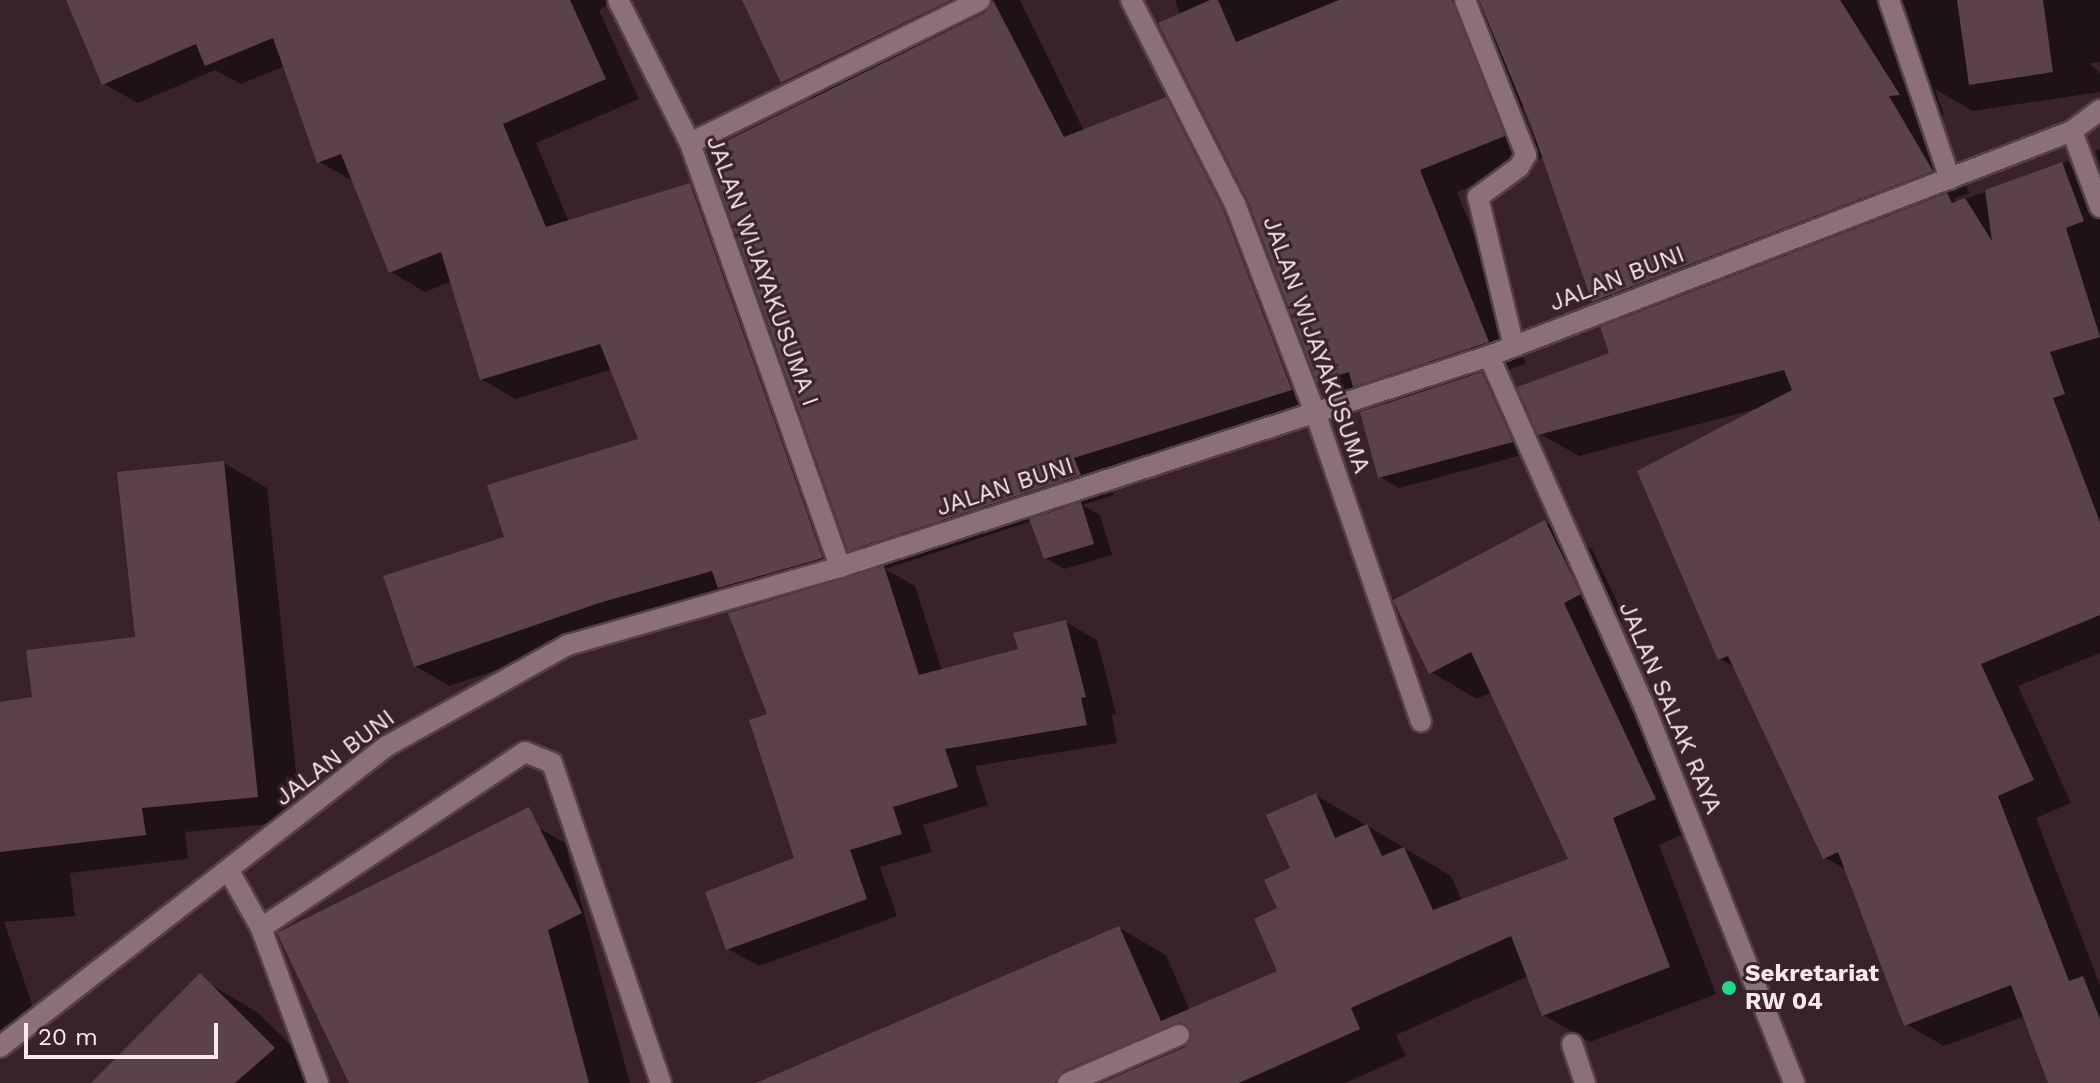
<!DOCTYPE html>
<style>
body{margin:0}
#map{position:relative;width:2100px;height:1083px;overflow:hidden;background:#39222c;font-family:"Work Sans",sans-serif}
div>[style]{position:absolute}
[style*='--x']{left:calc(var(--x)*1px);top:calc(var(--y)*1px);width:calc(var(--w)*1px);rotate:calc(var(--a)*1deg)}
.shadow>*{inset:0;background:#0007}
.building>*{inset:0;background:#5b414c}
.roads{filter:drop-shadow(2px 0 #544049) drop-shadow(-2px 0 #544049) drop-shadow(0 2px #544049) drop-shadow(0 -2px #544049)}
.minor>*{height:20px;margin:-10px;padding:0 10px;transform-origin:10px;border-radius:10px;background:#8b6f7a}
.dots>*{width:22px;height:22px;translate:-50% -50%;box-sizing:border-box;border:4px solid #39222c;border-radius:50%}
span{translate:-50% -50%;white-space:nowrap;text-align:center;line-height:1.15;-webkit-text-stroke:6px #39222c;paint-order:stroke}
.street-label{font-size:24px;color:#f9e9ef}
.poi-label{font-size:24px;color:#f9e9ef;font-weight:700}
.left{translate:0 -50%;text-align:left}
.scale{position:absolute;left:24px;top:1023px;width:194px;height:36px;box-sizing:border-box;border:4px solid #f9e9ef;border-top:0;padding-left:10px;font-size:24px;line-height:28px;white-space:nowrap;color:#f9e9ef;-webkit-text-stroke:6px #39222c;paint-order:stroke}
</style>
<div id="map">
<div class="shadow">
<i style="clip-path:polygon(evenodd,68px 0,615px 0,599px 10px,639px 99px,536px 143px,569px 222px,690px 185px,729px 207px,738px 171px,814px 100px,783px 82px,744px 0,1020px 0,1084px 131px,1166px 99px,1200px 119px,1261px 239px,1175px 0,2100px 0,2100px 62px,2089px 63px,2100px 73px,2100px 92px,1973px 111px,1935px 89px,1944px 115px,1925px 118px,1970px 193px,1953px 199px,1958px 202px,2068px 161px,2100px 179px,2100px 653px,2018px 686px,2071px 803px,2036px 818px,2100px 985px,2100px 1083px,2050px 1083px,2025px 1016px,1944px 1046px,1906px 1024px,1847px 870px,1824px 857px,1736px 668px,1720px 659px,1756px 409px,1579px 456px,1540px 434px,1611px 354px,1625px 320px,1593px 301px,1544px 157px,1457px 192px,1526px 364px,1486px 377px,1501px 385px,1530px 453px,1399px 488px,1380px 477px,1388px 405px,1375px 397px,1357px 402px,1313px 377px,1326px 409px,1108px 477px,1114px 495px,1082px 505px,1100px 515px,1112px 555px,1064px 569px,1046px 558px,1032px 521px,885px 569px,915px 586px,942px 671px,1020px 650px,1066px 622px,1097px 640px,1116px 714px,1112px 715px,1117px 743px,975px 766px,988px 805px,923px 825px,932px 852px,880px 867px,897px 916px,759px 966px,728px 949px,796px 860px,754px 607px,732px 594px,634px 622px,450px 686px,415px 666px,507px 539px,640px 440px,612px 369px,516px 399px,481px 379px,452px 281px,425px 292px,391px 272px,353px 181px,318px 161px,285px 66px,241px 84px,215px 70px,138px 103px,104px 84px,68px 0,1525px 106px,1538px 138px,1534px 139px,1522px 108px,1525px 106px,68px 0,846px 547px,883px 569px,856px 577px,846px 547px)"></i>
<i style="clip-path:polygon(2100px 149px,2100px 164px,2095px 151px)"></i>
<i style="clip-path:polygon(224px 463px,267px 488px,301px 821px,185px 832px,188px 859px,70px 873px,75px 916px,4px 922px,40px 1028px,0 1042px,0 704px,34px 699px,137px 639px)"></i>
<i style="clip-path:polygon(1545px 522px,1592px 549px,1626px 621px,1610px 630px,1702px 826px,1659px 845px,1716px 994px,1590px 1042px,1543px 1015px,1528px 976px,1396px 1035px,1406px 1056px,1345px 1083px,761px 1083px,1119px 928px,1166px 955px,1190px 1011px,1280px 972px,1280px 909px,1316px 795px,1451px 876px,1462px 901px,1570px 860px,1492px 692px,1477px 699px,1431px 672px)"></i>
<i style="clip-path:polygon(517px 815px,565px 843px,630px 1083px,352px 1083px)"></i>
<i style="clip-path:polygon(208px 983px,257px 1012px,323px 1077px,316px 1083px,94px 1083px)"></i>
</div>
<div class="building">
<i style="clip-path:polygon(66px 0,570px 0,606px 79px,503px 124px,546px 227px,690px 183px,823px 558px,718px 588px,712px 571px,599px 603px,414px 667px,383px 576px,504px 537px,487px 485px,638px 439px,600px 344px,480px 380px,441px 252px,389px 273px,341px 154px,317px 163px,273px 38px,205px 66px,196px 44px,102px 85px)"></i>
<i style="clip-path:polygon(742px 0,951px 0,781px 83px)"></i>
<i style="clip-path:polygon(993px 0,1064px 137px,1166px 97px,1223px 209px,1292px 390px,1074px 458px,1081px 475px,848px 551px,715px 175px,735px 169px,723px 143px,986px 12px)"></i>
<i style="clip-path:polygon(1210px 0,1218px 0,1236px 42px,1339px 0,1452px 0,1505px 136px,1420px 170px,1489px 342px,1353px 387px,1349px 372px,1317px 382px,1247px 199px,1158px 23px)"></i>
<i style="clip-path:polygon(1479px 0,1840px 0,1900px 95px,1889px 96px,1933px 171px,1592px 302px,1531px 125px)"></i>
<i style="clip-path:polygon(1957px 0,2043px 0,2053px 72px,1969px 85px)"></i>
<i style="clip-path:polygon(2062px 162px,2084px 221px,2066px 228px,2100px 337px,2050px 352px,2065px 394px,2053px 398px,2100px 522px,2100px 615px,1981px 664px,2034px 780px,1998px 796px,2069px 981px,2083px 976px,2100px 1019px,2100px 1083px,2048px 1083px,2011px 985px,1904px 1026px,1838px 852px,1823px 859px,1728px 656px,1718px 660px,1637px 471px,1792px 390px,1784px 370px,1538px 435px,1517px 387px,1609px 353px,1600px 327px,1947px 193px,1952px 203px,1965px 198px,1992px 241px,1985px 190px)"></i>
<i style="clip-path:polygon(1482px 372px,1513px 442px,1378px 478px,1360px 412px)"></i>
<i style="clip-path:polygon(224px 461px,258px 797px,142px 808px,146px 835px,0 852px,0 702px,32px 697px,26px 650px,135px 637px,117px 472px)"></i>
<i style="clip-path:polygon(1081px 502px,1094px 544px,1044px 559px,1029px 519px)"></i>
<i style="clip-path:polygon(1545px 520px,1581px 594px,1564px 603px,1656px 799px,1613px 818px,1670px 967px,1542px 1016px,1511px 936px,1351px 1008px,1360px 1029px,1239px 1083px,1101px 1083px,1185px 1047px,1191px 1031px,1180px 1022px,1063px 1071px,1055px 1083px,756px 1083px,1119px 926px,1161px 1021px,1277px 971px,1254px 919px,1277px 908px,1264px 880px,1290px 868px,1266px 815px,1316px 793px,1335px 838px,1367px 824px,1382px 856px,1404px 847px,1433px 910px,1568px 859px,1471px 652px,1429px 674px,1393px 600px)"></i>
<i style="clip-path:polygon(884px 566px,919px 675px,1018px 649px,1013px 633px,1066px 620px,1086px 697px,1081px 698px,1087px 725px,945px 749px,958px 787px,893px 807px,902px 834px,850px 850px,867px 899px,726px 950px,705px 892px,794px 858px,749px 720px,767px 714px,728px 613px)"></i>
<i style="clip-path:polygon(529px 807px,582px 913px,548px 930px,589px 1083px,349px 1083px,277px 933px)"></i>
<i style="clip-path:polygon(200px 973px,275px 1048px,235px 1083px,91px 1083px)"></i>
</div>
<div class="roads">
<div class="minor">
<i style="--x:618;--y:0;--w:160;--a:63.3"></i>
<i style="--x:690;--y:143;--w:450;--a:70.5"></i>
<i style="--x:1131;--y:0;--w:229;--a:63"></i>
<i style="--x:1235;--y:204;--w:226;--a:69"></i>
<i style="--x:1316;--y:415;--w:324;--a:71.1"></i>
<i style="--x:1465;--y:0;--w:167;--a:68.5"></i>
<i style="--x:1526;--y:155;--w:14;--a:120"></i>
<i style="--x:1519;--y:167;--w:51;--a:143.8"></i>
<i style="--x:1478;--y:197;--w:154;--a:76.5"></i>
<i style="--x:1889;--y:0;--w:189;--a:71.2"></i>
<i style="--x:2072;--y:131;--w:81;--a:69.8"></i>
<i style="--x:690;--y:143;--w:323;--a:-26.2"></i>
<i style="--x:1489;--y:356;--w:380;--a:66.1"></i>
<i style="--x:1643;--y:703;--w:409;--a:68.3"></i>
<i style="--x:229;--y:871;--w:65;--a:60.7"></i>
<i style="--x:261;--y:928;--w:165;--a:69.8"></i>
<i style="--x:261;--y:928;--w:317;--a:-33.7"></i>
<i style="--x:525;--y:752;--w:29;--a:22"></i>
<i style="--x:552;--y:763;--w:338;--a:71.2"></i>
<i style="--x:1572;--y:1044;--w:41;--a:71.6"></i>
<i style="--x:0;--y:1047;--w:490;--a:-37.9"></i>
<i style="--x:387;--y:746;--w:207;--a:-29.2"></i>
<i style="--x:568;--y:645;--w:283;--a:-16"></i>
<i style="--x:840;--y:567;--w:682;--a:-18.01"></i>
<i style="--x:1489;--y:356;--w:625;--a:-21.1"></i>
<i style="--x:2072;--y:131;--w:35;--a:-37"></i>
<i style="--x:1068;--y:1083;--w:121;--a:-23.4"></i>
</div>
</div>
<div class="dots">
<i style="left:1729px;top:988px;background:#1ed888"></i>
</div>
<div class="street-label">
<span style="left:762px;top:271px;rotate:70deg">JALAN WIJAYAKUSUMA I</span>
<span style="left:1617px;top:279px;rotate:-21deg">JALAN BUNI</span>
<span style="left:1316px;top:345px;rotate:70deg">JALAN WIJAYAKUSUMA</span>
<span style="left:1005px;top:487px;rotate:-18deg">JALAN BUNI</span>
<span style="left:1670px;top:708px;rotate:67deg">JALAN SALAK RAYA</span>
<span style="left:335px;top:758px;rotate:-37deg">JALAN BUNI</span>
</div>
<div class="poi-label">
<span class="left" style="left:1745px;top:988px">Sekretariat<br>RW 04</span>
</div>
<div class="scale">20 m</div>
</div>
